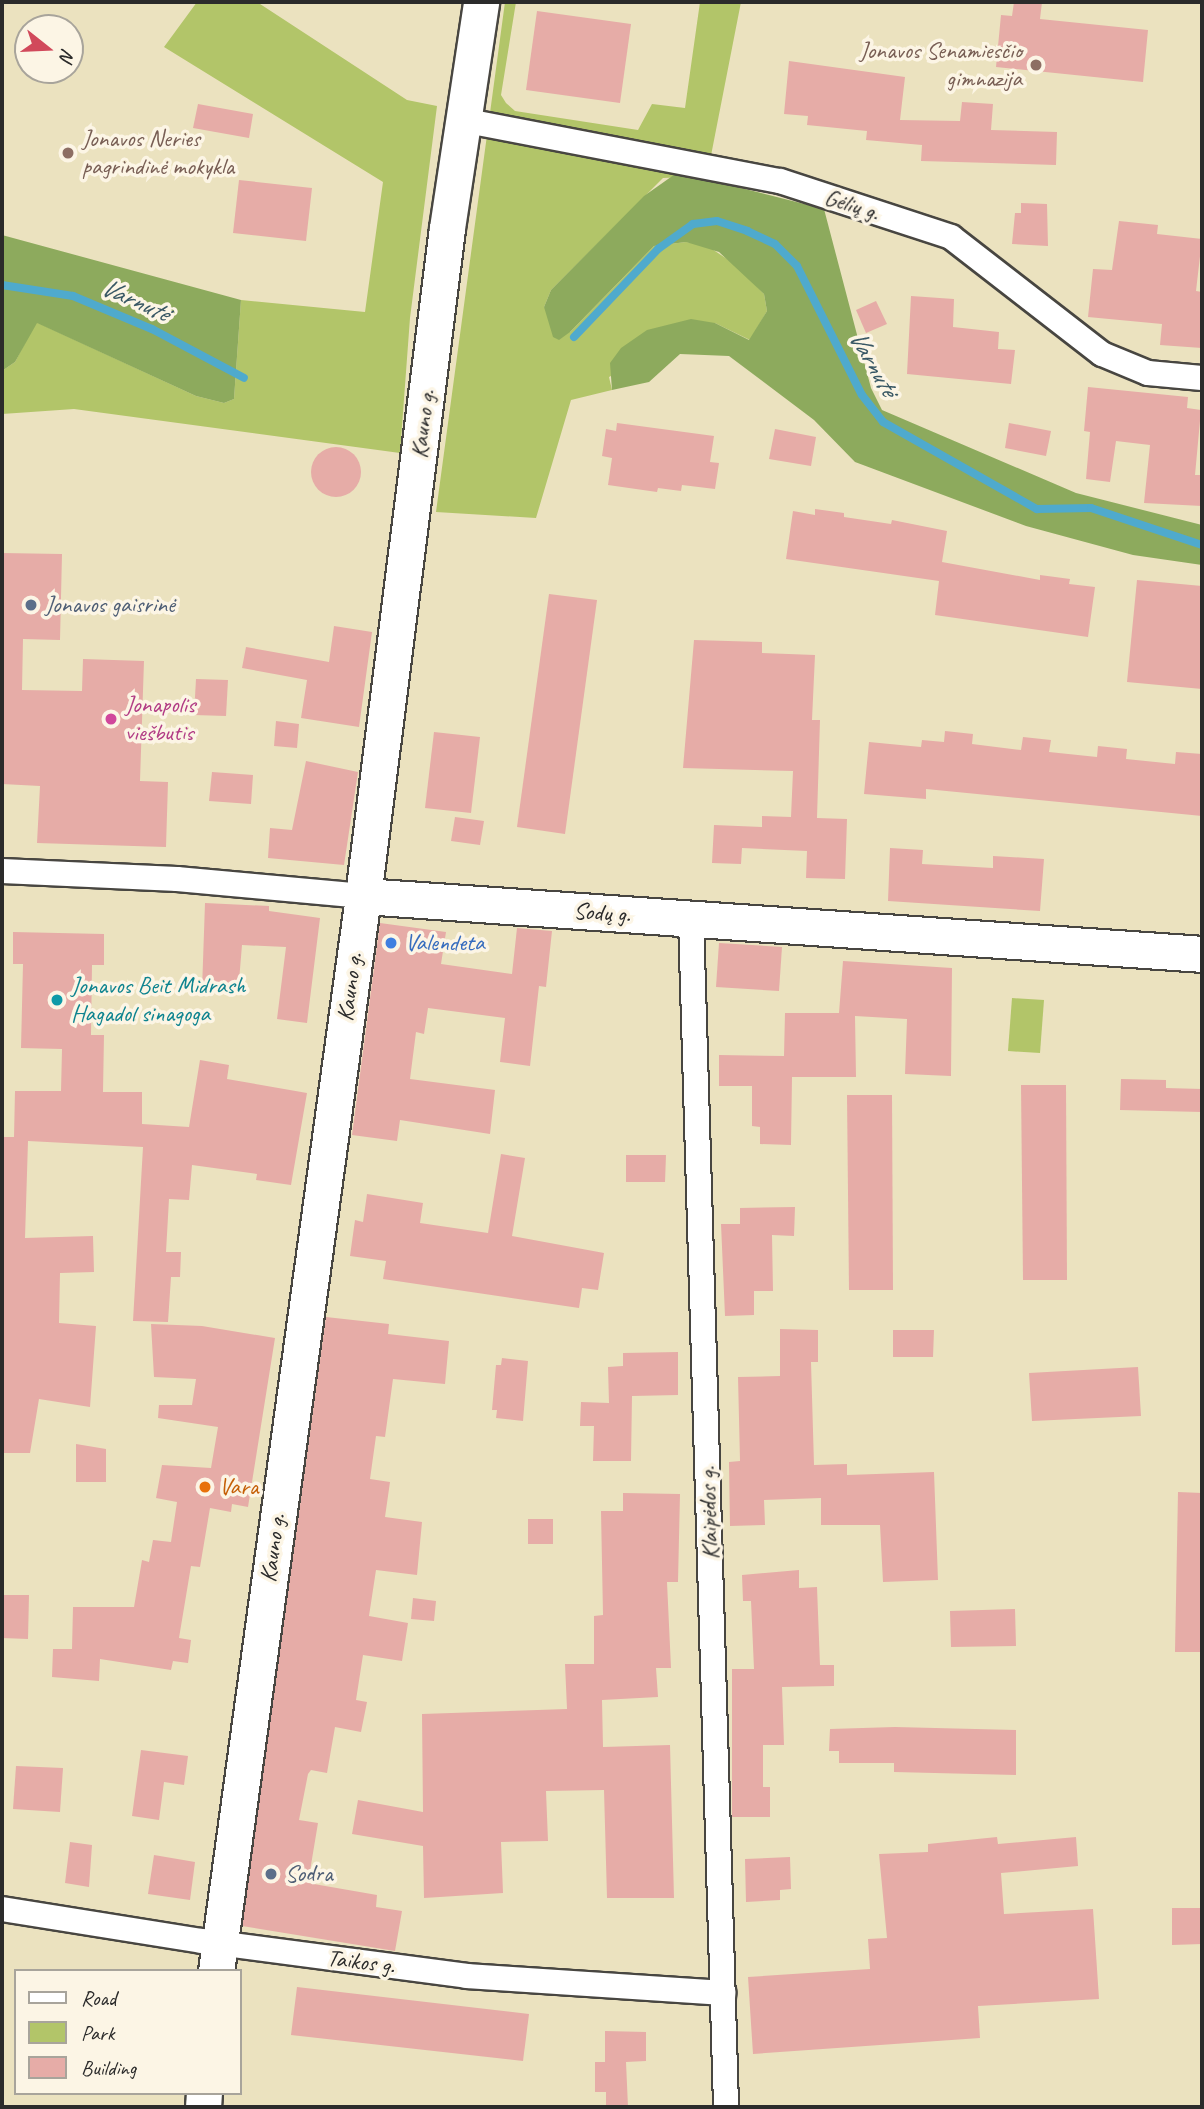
<!DOCTYPE html>
<meta charset="utf-8">
<style>
body{margin:0}
#map{position:relative;width:1204px;height:2109px;overflow:hidden;background:#ebe2bf;font-family:Caveat,sans-serif}
div>[style]{position:absolute}
[style*='--x']{left:calc(var(--x)*1px);top:calc(var(--y)*1px);width:calc(var(--w)*1px);rotate:calc(var(--a)*1deg)}
.green>*{inset:0;background:#b2c569}
.forest>*{inset:0;background:#8daa5d}
.stream>*{height:8px;margin:-4px;padding:0 4px;transform-origin:4px;border-radius:4px;background:#4faacd}
.building>*{inset:0;background:#e6aca7}
.round{border-radius:50%}
.roads{filter:drop-shadow(2px 0 #484641) drop-shadow(-2px 0 #484641) drop-shadow(0 2px #484641) drop-shadow(0 -2px #484641)}
.street>*{height:24px;margin:-12px;padding:0 12px;transform-origin:12px;border-radius:12px;background:#fff}
.secondary>*{height:35px;margin:-17.5px;padding:0 17.5px;transform-origin:17.5px;border-radius:17.5px;background:#fff}
.dots>*{width:19px;height:19px;translate:-50% -50%;box-sizing:border-box;border:4px solid #fcf5e5;border-radius:50%}
span{translate:-50% -50%;white-space:nowrap;text-align:center;line-height:1.15;-webkit-text-stroke:7px #fcf5e5;paint-order:stroke}
.education-label{font-size:24px;color:#785e54}
.right{translate:-100% -50%;text-align:right}
.left{translate:0 -50%;text-align:left}
.street-label{font-size:24px;color:#2b2b2b}
.service-label{font-size:24px;color:#4e5e75}
.hotel-label{font-size:24px;color:#b23c85}
.shop-label{font-size:24px;color:#366cbe}
.culture-label{font-size:24px;color:#0d838f}
.food-label{font-size:24px;color:#c56008}
.water-label{font-size:26px;color:#385764;font-style:italic}
.frame{position:absolute;inset:0;border:4px solid #2b2b2b;pointer-events:none}
.legend{position:absolute;left:14px;top:1969px;width:228px;height:126px;box-sizing:border-box;background:#fcf5e5;border:2px solid #a8a49b;margin:0;padding:9px 12px;list-style:none;font-size:21px;color:#2b2b2b}
.legend li{display:flex;align-items:center;gap:14px;height:35px}
.legend b{width:35px;border:2px solid #a8a49b}
.north{position:absolute;left:14px;top:14px;width:70px;height:70px;box-sizing:border-box;background:#fcf5e5;border:2px solid #a8a49b;border-radius:50%;rotate:108deg;font-size:19px;font-weight:700;line-height:28px;text-align:center;color:#2b2b2b}
.north::after{content:'';display:block;margin:auto;width:24px;height:32px;background:#d1495b;clip-path:polygon(50% 0,100% 100%,50% 72%,0 100%)}
</style>
<div id="map">
<div class="green">
<i style="clip-path:polygon(197px 2px,257px 2px,407px 100px,437px 106px,410px 318px,400px 453px,74px 409px,2px 414px,2px 371px,15px 362px,36px 322px,196px 396px,224px 403px,234px 399px,241px 300px,365px 312px,383px 182px,164px 47px)"></i>
<i style="clip-path:polygon(505px 2px,516px 2px,501px 95px,506px 103px,515px 111px,638px 130px,652px 104px,685px 108px,700px 2px,741px 2px,707px 176px,663px 178px,551px 290px,544px 307px,570px 332px,654px 246px,686px 242px,706px 245px,736px 265px,764px 294px,767px 311px,750px 340px,715px 323px,609px 377px,612px 390px,571px 400px,536px 518px,436px 512px)"></i>
<i style="clip-path:polygon(1012px 998px,1044px 1000px,1040px 1053px,1008px 1051px)"></i>
</div>
<div class="forest">
<i style="clip-path:polygon(678px 172px,824px 209px,871px 388px,882px 410px,1076px 493px,1202px 525px,1202px 565px,1133px 555px,1026px 526px,855px 462px,814px 420px,729px 356px,680px 354px,649px 382px,612px 390px,610px 363px,621px 348px,647px 330px,691px 319px,715px 323px,749px 340px,767px 311px,764px 294px,719px 252px,686px 242px,654px 246px,570px 332px,559px 340px,553px 337px,544px 307px,551px 290px,644px 196px)"></i>
<i style="clip-path:polygon(2px 235px,241px 300px,234px 399px,224px 403px,196px 396px,37px 323px,15px 362px,2px 371px)"></i>
</div>
<div class="stream">
<i style="--x:2;--y:285;--w:72;--a:8.8"></i>
<i style="--x:73;--y:296;--w:86;--a:22.7"></i>
<i style="--x:152;--y:329;--w:104;--a:28"></i>
<i style="--x:574;--y:337;--w:122;--a:-46.3"></i>
<i style="--x:658;--y:249;--w:43;--a:-35.5"></i>
<i style="--x:693;--y:224;--w:24;--a:-7"></i>
<i style="--x:717;--y:221;--w:32;--a:18"></i>
<i style="--x:747;--y:231;--w:31;--a:25"></i>
<i style="--x:775;--y:244;--w:31;--a:45"></i>
<i style="--x:797;--y:266;--w:144;--a:63.3"></i>
<i style="--x:862;--y:395;--w:34;--a:52"></i>
<i style="--x:883;--y:422;--w:177;--a:29.5"></i>
<i style="--x:1037;--y:509;--w:54;--a:-1.1"></i>
<i style="--x:1091;--y:508;--w:117;--a:18.4"></i>
</div>
<div class="building">
<i style="clip-path:polygon(1014px 2px,1042px 2px,1040px 19px,1148px 30px,1143px 82px,996px 67px,1001px 15px,1012px 16px)"></i>
<i style="clip-path:polygon(537px 11px,631px 24px,620px 103px,526px 90px)"></i>
<i style="clip-path:polygon(789px 61px,905px 77px,900px 120px,960px 121px,962px 102px,993px 104px,991px 130px,1057px 132px,1056px 165px,921px 161px,922px 145px,866px 140px,867px 131px,807px 125px,808px 116px,784px 114px)"></i>
<i style="clip-path:polygon(198px 104px,253px 114px,249px 138px,193px 128px)"></i>
<i style="clip-path:polygon(239px 180px,312px 188px,306px 241px,233px 233px)"></i>
<i style="clip-path:polygon(1021px 203px,1047px 204px,1048px 246px,1012px 244px,1015px 213px,1021px 213px)"></i>
<i style="clip-path:polygon(1119px 221px,1158px 225px,1157px 234px,1202px 239px,1196px 291px,1202px 292px,1202px 348px,1160px 345px,1162px 324px,1088px 317px,1093px 269px,1112px 270px)"></i>
<i style="clip-path:polygon(911px 296px,954px 299px,953px 327px,999px 332px,998px 349px,1015px 350px,1011px 384px,907px 374px)"></i>
<i style="clip-path:polygon(876px 301px,887px 324px,866px 333px,856px 310px)"></i>
<i style="clip-path:polygon(1088px 387px,1188px 397px,1187px 408px,1201px 410px,1195px 475px,1202px 475px,1202px 506px,1144px 503px,1150px 445px,1116px 441px,1110px 482px,1086px 479px,1090px 432px,1084px 431px)"></i>
<i style="clip-path:polygon(617px 423px,714px 436px,710px 462px,719px 463px,715px 489px,682px 485px,681px 491px,658px 488px,657px 492px,608px 485px,612px 458px,602px 456px,606px 429px,616px 431px)"></i>
<i style="clip-path:polygon(1009px 423px,1051px 431px,1046px 456px,1005px 448px)"></i>
<i style="clip-path:polygon(775px 429px,816px 437px,811px 466px,769px 459px)"></i>
<i class="round" style="left:311px;top:447px;width:50px;height:50px"></i>
<i style="clip-path:polygon(815px 509px,844px 513px,844px 517px,891px 524px,892px 520px,947px 531px,942px 562px,1040px 580px,1040px 575px,1070px 579px,1069px 584px,1095px 587px,1088px 637px,935px 615px,939px 581px,786px 559px,793px 511px,815px 515px)"></i>
<i style="clip-path:polygon(2px 553px,62px 554px,60px 640px,23px 639px,22px 690px,82px 691px,83px 659px,144px 661px,140px 781px,168px 782px,166px 847px,37px 843px,40px 786px,2px 784px)"></i>
<i style="clip-path:polygon(1137px 580px,1202px 586px,1202px 689px,1127px 682px)"></i>
<i style="clip-path:polygon(549px 594px,597px 600px,565px 834px,517px 827px)"></i>
<i style="clip-path:polygon(334px 626px,372px 632px,359px 727px,301px 718px,307px 680px,242px 668px,246px 647px,329px 662px)"></i>
<i style="clip-path:polygon(694px 640px,762px 642px,762px 653px,815px 655px,812px 720px,820px 720px,817px 818px,847px 819px,845px 879px,806px 878px,807px 851px,742px 848px,741px 864px,712px 863px,714px 825px,762px 827px,762px 816px,791px 817px,793px 771px,683px 768px)"></i>
<i style="clip-path:polygon(196px 679px,228px 680px,226px 716px,194px 715px)"></i>
<i style="clip-path:polygon(276px 721px,299px 724px,297px 748px,274px 746px)"></i>
<i style="clip-path:polygon(945px 731px,973px 734px,972px 744px,1021px 750px,1023px 737px,1051px 740px,1049px 752px,1097px 757px,1098px 746px,1127px 749px,1126px 759px,1175px 764px,1176px 752px,1202px 754px,1202px 816px,926px 789px,926px 799px,864px 794px,869px 742px,921px 747px,922px 740px,944px 742px)"></i>
<i style="clip-path:polygon(434px 732px,480px 737px,471px 813px,425px 808px)"></i>
<i style="clip-path:polygon(306px 761px,358px 772px,344px 865px,268px 858px,270px 828px,292px 830px)"></i>
<i style="clip-path:polygon(212px 772px,253px 775px,251px 804px,209px 801px)"></i>
<i style="clip-path:polygon(455px 817px,484px 821px,480px 845px,451px 841px)"></i>
<i style="clip-path:polygon(890px 848px,923px 850px,922px 864px,993px 868px,993px 856px,1044px 859px,1040px 911px,888px 901px)"></i>
<i style="clip-path:polygon(205px 903px,269px 906px,269px 911px,320px 918px,307px 1023px,277px 1019px,286px 947px,242px 945px,238px 993px,202px 990px)"></i>
<i style="clip-path:polygon(380px 923px,446px 932px,441px 964px,512px 974px,517px 928px,552px 931px,546px 987px,539px 986px,530px 1066px,500px 1062px,505px 1018px,428px 1008px,424px 1034px,416px 1032px,410px 1079px,495px 1090px,490px 1134px,400px 1120px,397px 1141px,352px 1135px)"></i>
<i style="clip-path:polygon(13px 932px,104px 934px,104px 965px,92px 965px,91px 1035px,104px 1035px,103px 1092px,142px 1092px,142px 1124px,189px 1127px,200px 1060px,229px 1065px,227px 1079px,307px 1093px,291px 1185px,256px 1180px,257px 1174px,192px 1165px,189px 1200px,169px 1199px,166px 1252px,181px 1252px,180px 1277px,171px 1277px,168px 1322px,133px 1321px,143px 1147px,28px 1141px,25px 1238px,93px 1236px,94px 1272px,60px 1273px,59px 1323px,96px 1326px,90px 1407px,39px 1399px,30px 1453px,2px 1453px,2px 1137px,14px 1137px,15px 1091px,61px 1091px,62px 1049px,21px 1048px,23px 964px,13px 964px)"></i>
<i style="clip-path:polygon(719px 943px,782px 947px,779px 991px,716px 987px)"></i>
<i style="clip-path:polygon(843px 961px,952px 968px,951px 1076px,905px 1074px,907px 1019px,855px 1016px,856px 1077px,792px 1077px,791px 1145px,760px 1144px,760px 1127px,752px 1126px,752px 1086px,719px 1086px,719px 1055px,784px 1056px,785px 1013px,839px 1013px)"></i>
<i style="clip-path:polygon(1121px 1079px,1166px 1080px,1166px 1088px,1202px 1089px,1202px 1112px,1120px 1110px)"></i>
<i style="clip-path:polygon(1021px 1085px,1066px 1085px,1067px 1280px,1023px 1280px)"></i>
<i style="clip-path:polygon(847px 1095px,892px 1095px,893px 1290px,849px 1290px)"></i>
<i style="clip-path:polygon(501px 1154px,525px 1158px,512px 1236px,604px 1253px,598px 1290px,582px 1288px,579px 1308px,383px 1279px,386px 1261px,350px 1256px,355px 1220px,363px 1222px,367px 1194px,423px 1203px,420px 1223px,488px 1233px)"></i>
<i style="clip-path:polygon(626px 1155px,666px 1155px,665px 1182px,626px 1182px)"></i>
<i style="clip-path:polygon(795px 1207px,794px 1236px,772px 1235px,773px 1291px,754px 1291px,754px 1315px,725px 1316px,721px 1224px,740px 1224px,740px 1208px)"></i>
<i style="clip-path:polygon(326px 1317px,389px 1324px,388px 1334px,449px 1341px,445px 1384px,393px 1379px,385px 1437px,376px 1436px,370px 1479px,390px 1482px,385px 1517px,422px 1522px,417px 1575px,376px 1570px,369px 1616px,408px 1623px,402px 1661px,363px 1655px,356px 1700px,367px 1702px,361px 1732px,335px 1727px,327px 1773px,311px 1770px,308px 1774px,299px 1820px,318px 1823px,308px 1883px,377px 1895px,376px 1907px,402px 1911px,395px 1951px,242px 1926px)"></i>
<i style="clip-path:polygon(151px 1324px,202px 1326px,275px 1338px,248px 1507px,232px 1504px,231px 1512px,210px 1508px,200px 1567px,191px 1566px,179px 1638px,191px 1640px,188px 1663px,173px 1661px,171px 1670px,100px 1659px,99px 1681px,52px 1677px,53px 1649px,72px 1649px,73px 1607px,134px 1607px,142px 1560px,149px 1562px,153px 1540px,171px 1542px,177px 1502px,156px 1498px,162px 1465px,211px 1468px,218px 1427px,158px 1418px,159px 1405px,192px 1405px,196px 1379px,154px 1377px)"></i>
<i style="clip-path:polygon(780px 1329px,818px 1330px,818px 1362px,811px 1362px,814px 1465px,847px 1464px,847px 1475px,934px 1472px,938px 1580px,883px 1582px,880px 1525px,821px 1525px,821px 1498px,764px 1500px,765px 1525px,730px 1526px,729px 1462px,740px 1461px,738px 1377px,780px 1376px)"></i>
<i style="clip-path:polygon(893px 1330px,934px 1330px,933px 1357px,893px 1357px)"></i>
<i style="clip-path:polygon(678px 1352px,678px 1395px,632px 1396px,631px 1461px,593px 1461px,594px 1426px,580px 1426px,581px 1402px,609px 1403px,608px 1367px,623px 1366px,623px 1353px)"></i>
<i style="clip-path:polygon(502px 1358px,528px 1361px,523px 1421px,496px 1418px,497px 1410px,492px 1410px,496px 1365px,501px 1365px)"></i>
<i style="clip-path:polygon(1138px 1367px,1141px 1416px,1032px 1421px,1029px 1373px)"></i>
<i style="clip-path:polygon(76px 1444px,106px 1449px,106px 1482px,76px 1482px)"></i>
<i style="clip-path:polygon(1178px 1492px,1202px 1493px,1202px 1652px,1175px 1652px)"></i>
<i style="clip-path:polygon(623px 1493px,680px 1494px,678px 1582px,667px 1582px,671px 1668px,656px 1668px,658px 1697px,602px 1700px,603px 1747px,670px 1745px,674px 1898px,607px 1898px,604px 1790px,546px 1791px,548px 1841px,501px 1842px,503px 1893px,424px 1898px,423px 1846px,352px 1834px,358px 1800px,423px 1812px,422px 1714px,567px 1709px,565px 1664px,594px 1664px,594px 1616px,603px 1615px,601px 1511px,623px 1511px)"></i>
<i style="clip-path:polygon(528px 1519px,553px 1519px,553px 1544px,528px 1544px)"></i>
<i style="clip-path:polygon(799px 1570px,799px 1588px,817px 1587px,820px 1665px,834px 1665px,834px 1686px,782px 1687px,784px 1745px,763px 1745px,763px 1787px,770px 1787px,770px 1817px,732px 1817px,732px 1669px,754px 1669px,751px 1601px,743px 1601px,742px 1575px)"></i>
<i style="clip-path:polygon(2px 1595px,29px 1595px,28px 1639px,2px 1638px)"></i>
<i style="clip-path:polygon(413px 1598px,436px 1601px,434px 1621px,411px 1619px)"></i>
<i style="clip-path:polygon(1015px 1609px,1016px 1646px,951px 1647px,950px 1611px)"></i>
<i style="clip-path:polygon(895px 1727px,1016px 1730px,1016px 1775px,894px 1772px,894px 1763px,839px 1763px,839px 1751px,829px 1751px,830px 1729px)"></i>
<i style="clip-path:polygon(141px 1750px,188px 1756px,184px 1785px,164px 1782px,159px 1820px,132px 1816px)"></i>
<i style="clip-path:polygon(16px 1766px,63px 1768px,60px 1812px,13px 1809px)"></i>
<i style="clip-path:polygon(997px 1837px,998px 1844px,1076px 1837px,1078px 1866px,1001px 1873px,1004px 1914px,1093px 1909px,1099px 1999px,978px 2006px,980px 2038px,753px 2054px,748px 1977px,870px 1969px,868px 1939px,887px 1938px,879px 1854px,928px 1852px,928px 1844px)"></i>
<i style="clip-path:polygon(70px 1842px,92px 1845px,89px 1887px,65px 1883px)"></i>
<i style="clip-path:polygon(154px 1855px,195px 1862px,190px 1900px,148px 1894px)"></i>
<i style="clip-path:polygon(790px 1857px,791px 1889px,780px 1890px,780px 1900px,746px 1902px,745px 1859px)"></i>
<i style="clip-path:polygon(1172px 1908px,1202px 1908px,1202px 1944px,1172px 1945px)"></i>
<i style="clip-path:polygon(297px 1987px,529px 2014px,523px 2061px,291px 2035px)"></i>
<i style="clip-path:polygon(605px 2031px,646px 2032px,646px 2061px,626px 2062px,628px 2107px,606px 2107px,606px 2092px,595px 2092px,595px 2062px,605px 2062px)"></i>
</div>
<div class="roads">
<div class="street">
<i style="--x:462;--y:120;--w:324;--a:10.9"></i>
<i style="--x:780;--y:181;--w:180;--a:18.1"></i>
<i style="--x:951;--y:237;--w:191;--a:37.8"></i>
<i style="--x:1102;--y:354;--w:50;--a:22.4"></i>
<i style="--x:1148;--y:373;--w:54;--a:5.3"></i>
<i style="--x:2;--y:871;--w:175;--a:2.6"></i>
<i style="--x:177;--y:879;--w:187;--a:5.2"></i>
<i style="--x:691;--y:919;--w:1189;--a:88.31"></i>
<i style="--x:2;--y:1909;--w:203;--a:9.1"></i>
<i style="--x:202;--y:1941;--w:267;--a:7.5"></i>
<i style="--x:467;--y:1976;--w:257;--a:3.8"></i>
</div>
<div class="secondary">
<i style="--x:363;--y:896;--w:841;--a:3.95"></i>
<i style="--x:216;--y:1971;--w:1085;--a:-82.21"></i>
<i style="--x:363;--y:896;--w:673;--a:-82.83"></i>
<i style="--x:447;--y:228;--w:229;--a:-81.4"></i>
<i style="--x:203;--y:2107;--w:14;--a:-86"></i>
</div>
</div>
<div class="dots">
<i style="left:1036px;top:65px;background:#8d6e63"></i>
<i style="left:68px;top:153px;background:#8d6e63"></i>
<i style="left:31px;top:605px;background:#5c6f8a"></i>
<i style="left:111px;top:719px;background:#d1479c"></i>
<i style="left:391px;top:943px;background:#3f7fe0"></i>
<i style="left:57px;top:1000px;background:#0f9aa8"></i>
<i style="left:205px;top:1487px;background:#e8710a"></i>
<i style="left:271px;top:1874px;background:#5c6f8a"></i>
</div>
<div class="education-label">
<span class="right" style="left:1022px;top:65px">Jonavos Senamiesčio<br>gimnazija</span>
<span class="left" style="left:82px;top:153px">Jonavos Neries<br>pagrindinė mokykla</span>
</div>
<div class="street-label">
<span style="left:852px;top:205px;rotate:18deg">Gėlių g.</span>
<span style="left:423px;top:424px;rotate:-83deg">Kauno g.</span>
<span style="left:602px;top:913px;rotate:4deg">Sodų g.</span>
<span style="left:350px;top:987px;rotate:-82deg">Kauno g.</span>
<span style="left:709px;top:1513px;rotate:-92deg">Klaipėdos g.</span>
<span style="left:273px;top:1548px;rotate:-82deg">Kauno g.</span>
<span style="left:361px;top:1962px;rotate:7deg">Taikos g.</span>
</div>
<div class="service-label">
<span class="left" style="left:45px;top:605px">Jonavos gaisrinė</span>
<span class="left" style="left:285px;top:1874px">Sodra</span>
</div>
<div class="hotel-label">
<span class="left" style="left:125px;top:719px">Jonapolis<br>viešbutis</span>
</div>
<div class="shop-label">
<span class="left" style="left:405px;top:943px">Valendeta</span>
</div>
<div class="culture-label">
<span class="left" style="left:71px;top:1000px">Jonavos Beit Midrash<br>Hagadol sinagoga</span>
</div>
<div class="food-label">
<span class="left" style="left:219px;top:1487px">Vara</span>
</div>
<div class="water-label">
<span style="left:135px;top:300px;rotate:24deg">Varnutė</span>
<span style="left:873px;top:363px;rotate:60deg">Varnutė</span>
</div>
<div class="frame"></div>
<ul class="legend">
<li><b style="height:9px;background:#fff"></b>Road</li>
<li><b style="height:19px;background:#b2c569"></b>Park</li>
<li><b style="height:19px;background:#e6aca7"></b>Building</li>
</ul>
<div class="north">N</div>
</div>
